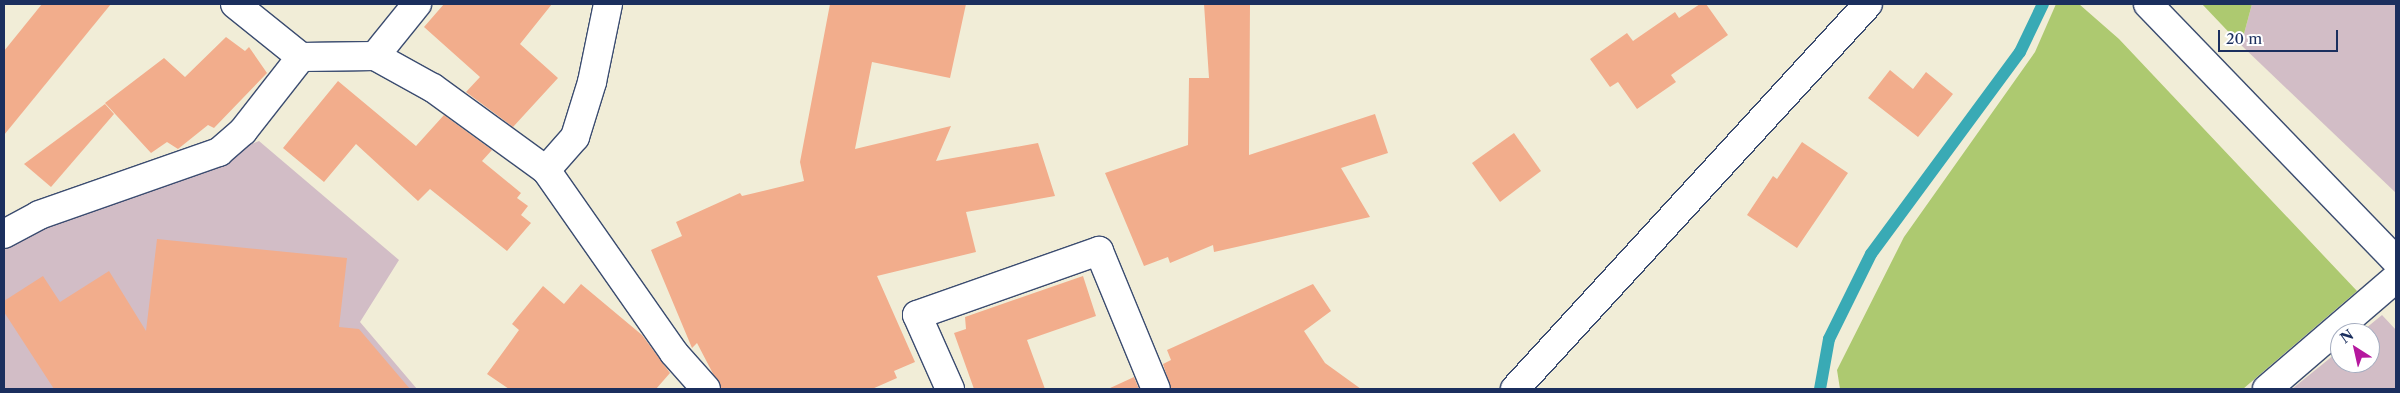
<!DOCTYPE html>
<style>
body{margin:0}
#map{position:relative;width:2400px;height:393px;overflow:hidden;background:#f1edd7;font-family:"Libre Caslon Text",serif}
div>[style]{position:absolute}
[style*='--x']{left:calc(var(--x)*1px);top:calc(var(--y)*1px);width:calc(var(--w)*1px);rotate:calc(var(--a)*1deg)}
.industrial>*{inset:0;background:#d2bdc6}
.green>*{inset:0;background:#adc970}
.stream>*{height:12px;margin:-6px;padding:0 6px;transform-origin:6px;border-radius:6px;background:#39aab5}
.building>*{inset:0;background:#f2ad8c}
.roads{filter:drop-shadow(1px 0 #3b4c70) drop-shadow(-1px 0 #3b4c70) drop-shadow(0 1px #3b4c70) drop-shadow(0 -1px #3b4c70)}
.minor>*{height:28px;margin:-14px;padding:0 14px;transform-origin:14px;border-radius:14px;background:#fff}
span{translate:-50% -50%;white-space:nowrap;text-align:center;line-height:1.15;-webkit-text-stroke:4px #fff;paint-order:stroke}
.frame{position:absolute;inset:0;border:5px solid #1b2f5e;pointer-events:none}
.north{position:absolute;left:2330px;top:323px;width:50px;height:50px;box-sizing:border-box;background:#fff;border:1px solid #a4acbf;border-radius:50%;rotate:325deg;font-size:14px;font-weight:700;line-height:20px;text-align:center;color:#1b2f5e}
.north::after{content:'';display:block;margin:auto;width:18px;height:22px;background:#b5179e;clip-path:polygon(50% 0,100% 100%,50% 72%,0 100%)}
.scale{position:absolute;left:2218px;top:30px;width:120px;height:22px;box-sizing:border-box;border:2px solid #1b2f5e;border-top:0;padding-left:6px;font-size:15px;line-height:18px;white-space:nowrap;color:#1b2f5e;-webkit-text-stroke:4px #fff;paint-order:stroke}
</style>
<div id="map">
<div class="industrial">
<i style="clip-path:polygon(2252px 4px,2396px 4px,2396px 193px,2241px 45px)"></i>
<i style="clip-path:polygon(259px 141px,399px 260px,360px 322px,417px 389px,4px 389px,4px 250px,22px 238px)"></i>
<i style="clip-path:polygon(2382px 315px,2396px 330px,2396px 389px,2292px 389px,2340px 350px,2340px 363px,2370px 363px,2370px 333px,2360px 333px)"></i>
</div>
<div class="green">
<i style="clip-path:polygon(2056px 4px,2079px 4px,2119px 39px,2357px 291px,2243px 389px,1840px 389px,1837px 370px,1904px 237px,2035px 52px)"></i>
<i style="clip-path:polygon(2202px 4px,2252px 4px,2241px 45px)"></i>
</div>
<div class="stream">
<i style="--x:1820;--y:389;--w:51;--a:-79.8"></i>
<i style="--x:1829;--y:339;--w:95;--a:-63.7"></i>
<i style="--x:1871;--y:254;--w:251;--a:-53.6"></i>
<i style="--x:2020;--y:52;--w:53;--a:-64.4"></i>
</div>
<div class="building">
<i style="clip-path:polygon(42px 4px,111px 4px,4px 135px,4px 51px)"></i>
<i style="clip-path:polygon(444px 4px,552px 4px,520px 44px,558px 78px,513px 127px,466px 92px,480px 77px,424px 27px)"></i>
<i style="clip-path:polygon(830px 4px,966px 4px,950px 78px,872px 62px,855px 149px,951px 126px,936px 161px,1038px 143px,1055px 196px,966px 212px,976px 252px,877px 276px,915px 362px,894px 371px,897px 378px,872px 389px,721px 389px,697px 343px,692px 348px,651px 250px,682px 236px,676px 222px,740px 193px,742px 196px,804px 181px,800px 162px)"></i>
<i style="clip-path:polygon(1204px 4px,1250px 4px,1249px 155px,1375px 114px,1388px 153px,1341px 168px,1370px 217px,1214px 252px,1213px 245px,1170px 263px,1168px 257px,1144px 266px,1105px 173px,1188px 145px,1189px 78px,1209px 78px)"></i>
<i style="clip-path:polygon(1700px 4px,1706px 4px,1728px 35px,1671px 75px,1676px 82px,1637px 109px,1618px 82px,1610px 87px,1590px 59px,1627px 33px,1633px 41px,1675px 12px,1679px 18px)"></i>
<i style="clip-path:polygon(226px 37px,245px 51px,249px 47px,267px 73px,214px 128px,208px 125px,178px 149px,167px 142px,151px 153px,105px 103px,164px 58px,185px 77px)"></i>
<i style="clip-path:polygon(1890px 70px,1913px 89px,1926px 72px,1953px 94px,1918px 137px,1868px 98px)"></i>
<i style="clip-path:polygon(338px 81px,416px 146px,444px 115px,492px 150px,482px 161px,521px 193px,517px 198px,528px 206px,521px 215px,531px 223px,507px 251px,430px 189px,418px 201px,356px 144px,324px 182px,283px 148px)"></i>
<i style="clip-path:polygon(105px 104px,114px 114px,51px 187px,24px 164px)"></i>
<i style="clip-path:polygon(1514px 133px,1541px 171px,1500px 202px,1472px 163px)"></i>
<i style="clip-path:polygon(1802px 142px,1848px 173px,1797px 248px,1747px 215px,1773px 176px,1777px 179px)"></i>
<i style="clip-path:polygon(157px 239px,347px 258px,339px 327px,359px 329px,410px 389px,54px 389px,4px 312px,4px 301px,43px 276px,60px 302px,109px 271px,146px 331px)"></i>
<i style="clip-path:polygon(1083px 276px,1096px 316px,1027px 340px,1045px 389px,974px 389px,954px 333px,966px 329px,965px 317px)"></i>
<i style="clip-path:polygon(581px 284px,642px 335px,670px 373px,656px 389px,509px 389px,487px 374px,519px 330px,512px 324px,543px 286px,564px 304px)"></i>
<i style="clip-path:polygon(1313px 284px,1331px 311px,1304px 331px,1325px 363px,1361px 389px,1171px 389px,1163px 364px,1171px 360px,1167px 350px)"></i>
<i style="clip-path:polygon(1134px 377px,1139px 389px,1108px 389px)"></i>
</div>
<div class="roads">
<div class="minor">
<i style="--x:235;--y:4;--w:85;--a:38.8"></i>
<i style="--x:301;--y:57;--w:74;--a:-0.8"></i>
<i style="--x:375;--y:56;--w:66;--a:28.9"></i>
<i style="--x:433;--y:88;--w:140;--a:36"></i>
<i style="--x:546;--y:170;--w:223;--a:55"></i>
<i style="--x:674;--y:353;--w:48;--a:48.4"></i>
<i style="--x:2148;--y:4;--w:357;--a:46"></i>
<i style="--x:375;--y:56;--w:67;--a:-51.1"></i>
<i style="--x:546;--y:170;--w:44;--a:-48.7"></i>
<i style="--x:575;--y:137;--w:58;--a:-72.8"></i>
<i style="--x:592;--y:82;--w:80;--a:-78.4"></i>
<i style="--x:4;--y:234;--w:40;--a:-28"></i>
<i style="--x:39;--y:215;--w:191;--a:-19.3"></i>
<i style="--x:219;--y:152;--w:32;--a:-41"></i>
<i style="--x:243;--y:131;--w:94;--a:-51.9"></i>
<i style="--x:950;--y:389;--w:81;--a:-114"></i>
<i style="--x:917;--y:315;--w:193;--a:-19.4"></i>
<i style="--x:1099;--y:251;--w:149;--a:67.6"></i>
<i style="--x:1515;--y:389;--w:522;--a:-47.48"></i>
<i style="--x:2267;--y:389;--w:170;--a:-40.7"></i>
</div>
</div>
<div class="frame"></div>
<div class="north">N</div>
<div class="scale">20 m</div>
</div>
